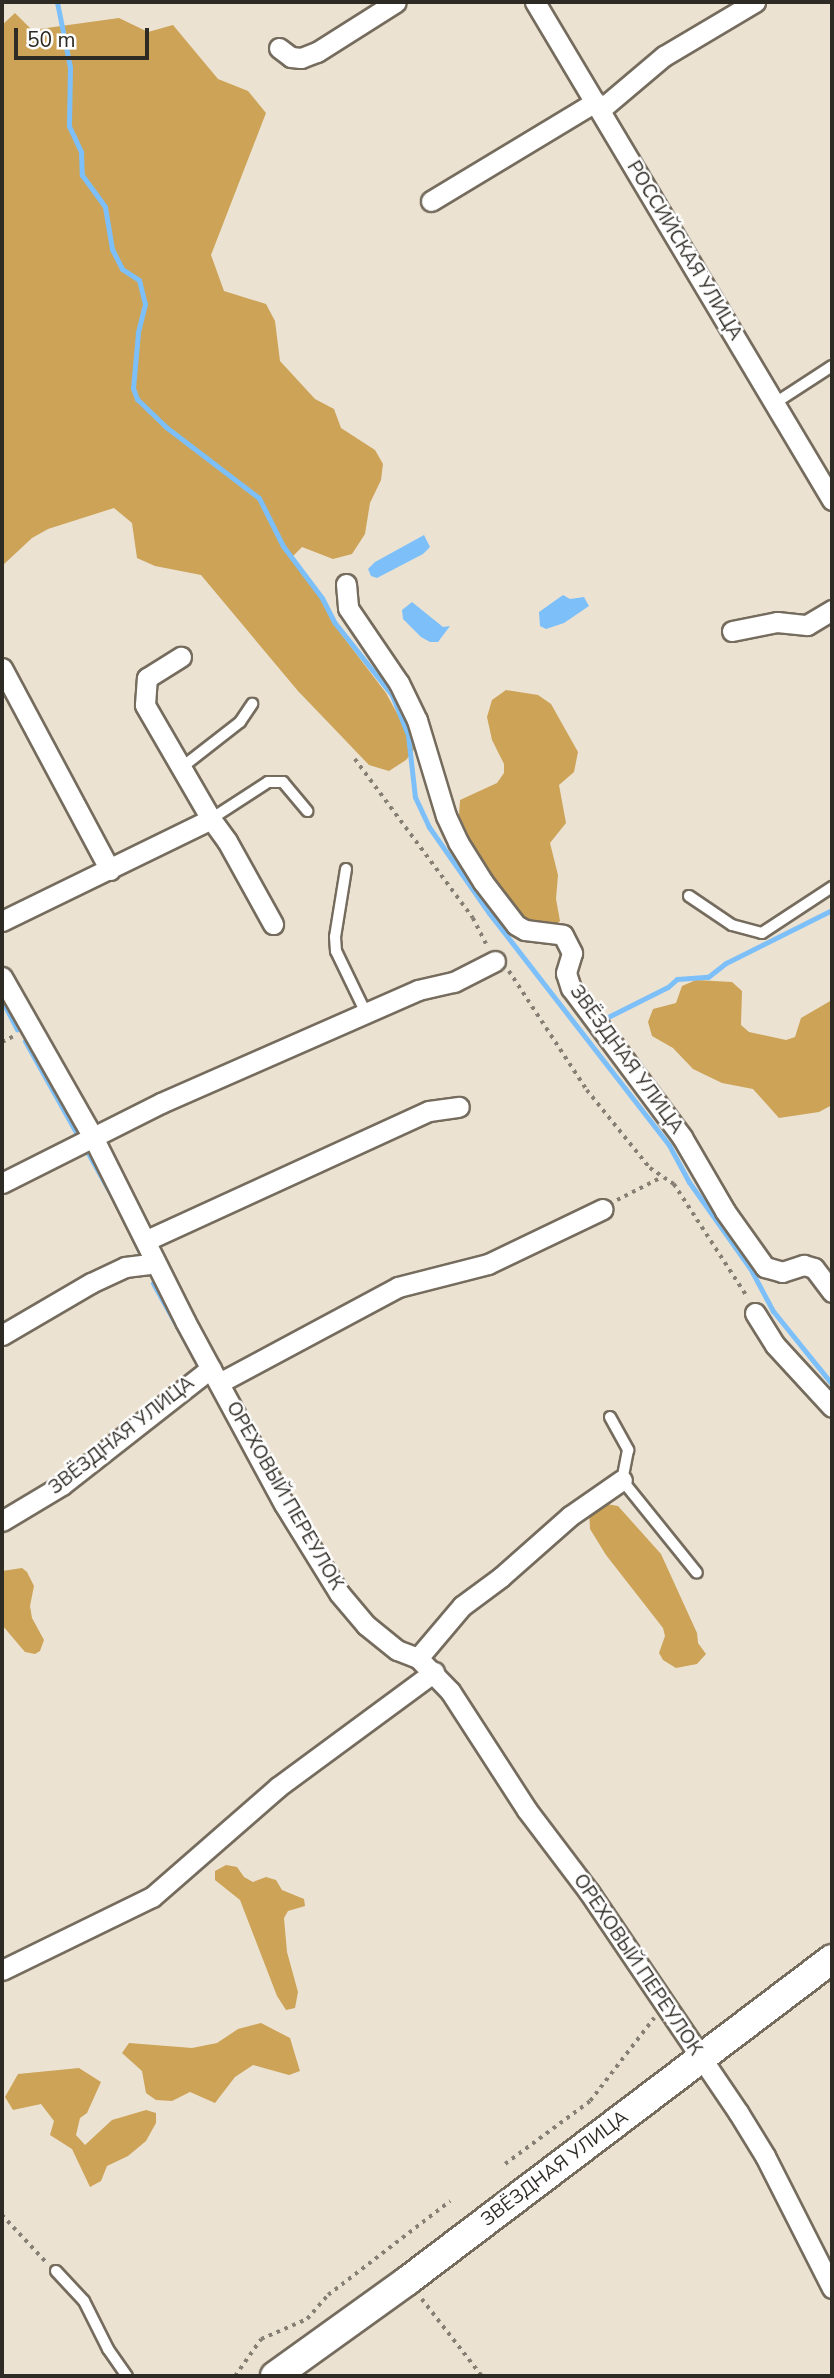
<!DOCTYPE html>
<meta charset="utf-8">
<style>
body{margin:0}
#map{position:relative;width:834px;height:2378px;overflow:hidden;background:#ece2d2;font-family:"Nunito Sans",sans-serif}
div>[style]{position:absolute}
[style*='--x']{left:calc(var(--x)*1px);top:calc(var(--y)*1px);width:calc(var(--w)*1px);rotate:calc(var(--a)*1deg)}
.forest>*{inset:0;background:#cca357}
.water>*{inset:0;background:#7dc0f9}
.stream>*{height:5px;margin:-2.5px;padding:0 2.5px;transform-origin:2.5px;border-radius:2.5px;background:#7dc0f9}
.path>*{height:3.5px;margin-top:-1.75px;transform-origin:0;background:repeating-linear-gradient(90deg,#867f74 0 3.5px,transparent 0 8.5px)}
.roads{filter:drop-shadow(2px 0 #756c5e) drop-shadow(-2px 0 #756c5e) drop-shadow(0 2px #756c5e) drop-shadow(0 -2px #756c5e)}
.lane>*{height:10px;margin:-5px;padding:0 5px;transform-origin:5px;border-radius:5px;background:#fff}
.street>*{height:19px;margin:-9.5px;padding:0 9.5px;transform-origin:9.5px;border-radius:9.5px;background:#fff}
.secondary>*{height:28px;margin:-14px;padding:0 14px;transform-origin:14px;border-radius:14px;background:#fff}
span{translate:-50% -50%;white-space:nowrap;text-align:center;line-height:1.15;-webkit-text-stroke:5px #fff;paint-order:stroke}
.street-label{font-size:19px;color:#2e2a24}
.frame{position:absolute;inset:0;border:4px solid #2e2a24;pointer-events:none}
.scale{position:absolute;left:14px;top:28px;width:135px;height:32px;box-sizing:border-box;border:4px solid #2e2a24;border-top:0;padding-left:9px;font-size:21px;line-height:24px;white-space:nowrap;color:#2e2a24;-webkit-text-stroke:5px #fff;paint-order:stroke}
</style>
<div id="map">
<div class="forest">
<i style="clip-path:polygon(15px 13px,32px 30px,119px 18px,148px 32px,173px 25px,218px 79px,248px 91px,266px 113px,211px 255px,224px 291px,266px 304px,275px 321px,280px 361px,315px 399px,334px 409px,341px 428px,375px 450px,383px 464px,381px 480px,370px 503px,365px 534px,352px 554px,333px 559px,302px 547px,291px 558px,315px 588px,332px 622px,386px 693px,399px 717px,412px 724px,416px 747px,406px 760px,389px 771px,369px 765px,298px 691px,201px 575px,155px 566px,137px 558px,132px 523px,114px 508px,48px 529px,32px 538px,2px 566px,2px 25px)"></i>
<i style="clip-path:polygon(506px 690px,538px 695px,551px 704px,578px 752px,574px 772px,559px 785px,566px 823px,550px 843px,558px 875px,556px 899px,560px 921px,544px 937px,531px 931px,484px 869px,459px 815px,460px 800px,497px 783px,504px 773px,504px 764px,492px 740px,487px 717px,492px 700px)"></i>
<i style="clip-path:polygon(696px 980px,732px 982px,742px 991px,741px 1025px,749px 1032px,786px 1040px,795px 1037px,801px 1018px,832px 1000px,832px 1105px,819px 1112px,779px 1118px,753px 1089px,722px 1083px,693px 1069px,673px 1048px,652px 1036px,648px 1022px,653px 1009px,676px 1003px,682px 986px)"></i>
<i style="clip-path:polygon(601px 1503px,618px 1506px,661px 1554px,697px 1633px,698px 1643px,706px 1654px,697px 1664px,676px 1668px,663px 1660px,659px 1653px,665px 1636px,663px 1628px,606px 1555px,590px 1529px,589px 1508px)"></i>
<i style="clip-path:polygon(22px 1568px,27px 1572px,34px 1586px,30px 1606px,32px 1618px,44px 1640px,40px 1651px,35px 1654px,25px 1652px,2px 1625px,2px 1571px)"></i>
<i style="clip-path:polygon(226px 1865px,237px 1867px,244px 1877px,253px 1882px,266px 1877px,276px 1880px,282px 1890px,304px 1899px,305px 1906px,288px 1911px,284px 1918px,287px 1952px,298px 1992px,295px 2008px,286px 2010px,277px 1996px,240px 1900px,215px 1880px,215px 1871px)"></i>
<i style="clip-path:polygon(261px 2023px,290px 2038px,300px 2071px,289px 2075px,253px 2065px,235px 2077px,215px 2103px,190px 2092px,172px 2101px,156px 2100px,146px 2093px,142px 2071px,122px 2053px,129px 2043px,192px 2048px,217px 2043px,238px 2029px)"></i>
<i style="clip-path:polygon(79px 2068px,101px 2082px,87px 2113px,80px 2118px,76px 2135px,85px 2145px,112px 2120px,146px 2110px,156px 2113px,156px 2123px,146px 2141px,128px 2156px,107px 2166px,101px 2181px,90px 2187px,72px 2149px,50px 2135px,54px 2121px,41px 2104px,13px 2110px,5px 2097px,18px 2074px)"></i>
</div>
<div class="water">
<i style="clip-path:polygon(424px 535px,430px 547px,423px 554px,377px 578px,371px 576px,368px 569px,375px 562px)"></i>
<i style="clip-path:polygon(563px 595px,570px 599px,584px 597px,589px 606px,564px 623px,546px 629px,540px 626px,539px 612px)"></i>
<i style="clip-path:polygon(412px 602px,443px 627px,450px 626px,438px 642px,430px 642px,421px 637px,403px 619px,402px 610px)"></i>
</div>
<div class="stream">
<i style="--x:57;--y:2;--w:66;--a:78.7"></i>
<i style="--x:70;--y:67;--w:59;--a:91"></i>
<i style="--x:69;--y:126;--w:29;--a:65"></i>
<i style="--x:81;--y:152;--w:23;--a:88"></i>
<i style="--x:82;--y:175;--w:39;--a:54"></i>
<i style="--x:105;--y:207;--w:43;--a:80.5"></i>
<i style="--x:112;--y:249;--w:22;--a:63"></i>
<i style="--x:122;--y:269;--w:20;--a:33"></i>
<i style="--x:139;--y:280;--w:25;--a:76"></i>
<i style="--x:145;--y:304;--w:30;--a:104"></i>
<i style="--x:138;--y:333;--w:55;--a:95.2"></i>
<i style="--x:133;--y:388;--w:12;--a:70"></i>
<i style="--x:137;--y:399;--w:40;--a:44"></i>
<i style="--x:166;--y:427;--w:117;--a:37.4"></i>
<i style="--x:259;--y:498;--w:54;--a:63.4"></i>
<i style="--x:283;--y:546;--w:65;--a:53.1"></i>
<i style="--x:322;--y:598;--w:28;--a:63"></i>
<i style="--x:335;--y:623;--w:92;--a:51.6"></i>
<i style="--x:392;--y:695;--w:43;--a:68.2"></i>
<i style="--x:408;--y:735;--w:62;--a:83.6"></i>
<i style="--x:415;--y:797;--w:33;--a:65"></i>
<i style="--x:429;--y:827;--w:105;--a:55.1"></i>
<i style="--x:489;--y:913;--w:294;--a:52.2"></i>
<i style="--x:669;--y:1145;--w:42;--a:61.6"></i>
<i style="--x:689;--y:1182;--w:105;--a:54.7"></i>
<i style="--x:750;--y:1268;--w:49;--a:61.9"></i>
<i style="--x:773;--y:1311;--w:94;--a:51.1"></i>
<i style="--x:2;--y:1000;--w:33;--a:63"></i>
<i style="--x:606;--y:1018;--w:69;--a:-26.6"></i>
<i style="--x:668;--y:987;--w:12;--a:-42"></i>
<i style="--x:677;--y:979;--w:31;--a:-4"></i>
<i style="--x:708;--y:977;--w:23;--a:-38"></i>
<i style="--x:726;--y:963;--w:119;--a:-26.6"></i>
<i style="--x:25;--y:1041;--w:107;--a:60.8"></i>
<i style="--x:88;--y:1153;--w:51;--a:60.9"></i>
<i style="--x:132;--y:1235;--w:17;--a:66"></i>
<i style="--x:153;--y:1283;--w:87;--a:61.1"></i>
</div>
<div class="path">
<i style="--x:355;--y:759;--w:198;--a:53.4"></i>
<i style="--x:473;--y:918;--w:33;--a:63"></i>
<i style="--x:509;--y:971;--w:142;--a:56.8"></i>
<i style="--x:587;--y:1090;--w:100;--a:51.1"></i>
<i style="--x:650;--y:1168;--w:29;--a:34"></i>
<i style="--x:674;--y:1184;--w:136;--a:57"></i>
<i style="--x:2;--y:1042;--w:16;--a:-27"></i>
<i style="--x:617;--y:1200;--w:51;--a:-27.1"></i>
<i style="--x:505;--y:2164;--w:106;--a:-36.5"></i>
<i style="--x:590;--y:2101;--w:105;--a:-52.4"></i>
<i style="--x:2;--y:2215;--w:64;--a:46.9"></i>
<i style="--x:422;--y:2299;--w:98;--a:52.1"></i>
<i style="--x:235;--y:2376;--w:45;--a:-54.9"></i>
<i style="--x:261;--y:2339;--w:50;--a:-23.5"></i>
<i style="--x:307;--y:2319;--w:32;--a:-49"></i>
<i style="--x:328;--y:2295;--w:154;--a:-37.6"></i>
</div>
<div class="roads">
<div class="lane">
<i style="--x:775;--y:403;--w:68;--a:-33"></i>
<i style="--x:181;--y:768;--w:75;--a:-37.9"></i>
<i style="--x:240;--y:722;--w:22;--a:-56"></i>
<i style="--x:211;--y:819;--w:68;--a:-33"></i>
<i style="--x:268;--y:782;--w:15;--a:0"></i>
<i style="--x:283;--y:782;--w:38;--a:50"></i>
<i style="--x:346;--y:869;--w:69;--a:99.2"></i>
<i style="--x:335;--y:937;--w:14;--a:86"></i>
<i style="--x:336;--y:951;--w:69;--a:64.2"></i>
<i style="--x:689;--y:896;--w:52;--a:34"></i>
<i style="--x:732;--y:925;--w:31;--a:15"></i>
<i style="--x:762;--y:933;--w:84;--a:-33.3"></i>
<i style="--x:610;--y:1417;--w:38;--a:61"></i>
<i style="--x:628;--y:1450;--w:31;--a:101"></i>
<i style="--x:622;--y:1480;--w:119;--a:51.1"></i>
<i style="--x:56;--y:2271;--w:41;--a:47"></i>
<i style="--x:84;--y:2301;--w:54;--a:63.4"></i>
<i style="--x:108;--y:2349;--w:33;--a:55"></i>
</div>
<div class="street">
<i style="--x:535;--y:2;--w:580;--a:59.19"></i>
<i style="--x:279;--y:48;--w:15;--a:37"></i>
<i style="--x:291;--y:57;--w:10;--a:6"></i>
<i style="--x:301;--y:58;--w:17;--a:-21"></i>
<i style="--x:317;--y:52;--w:93;--a:-32.3"></i>
<i style="--x:600;--y:110;--w:84;--a:-40.2"></i>
<i style="--x:664;--y:56;--w:106;--a:-30.7"></i>
<i style="--x:431;--y:201;--w:192;--a:-31.1"></i>
<i style="--x:346;--y:584;--w:24;--a:85"></i>
<i style="--x:348;--y:608;--w:91;--a:55.8"></i>
<i style="--x:399;--y:683;--w:41;--a:64.1"></i>
<i style="--x:417;--y:720;--w:100;--a:73.2"></i>
<i style="--x:446;--y:816;--w:29;--a:65"></i>
<i style="--x:458;--y:842;--w:47;--a:58"></i>
<i style="--x:483;--y:882;--w:54;--a:52.5"></i>
<i style="--x:516;--y:925;--w:10;--a:29"></i>
<i style="--x:525;--y:930;--w:38;--a:7"></i>
<i style="--x:563;--y:935;--w:20;--a:63"></i>
<i style="--x:572;--y:953;--w:21;--a:107"></i>
<i style="--x:566;--y:973;--w:16;--a:72"></i>
<i style="--x:571;--y:988;--w:186;--a:53.3"></i>
<i style="--x:682;--y:1137;--w:86;--a:59.8"></i>
<i style="--x:725;--y:1211;--w:69;--a:54.5"></i>
<i style="--x:765;--y:1267;--w:18;--a:16"></i>
<i style="--x:782;--y:1272;--w:23;--a:-18"></i>
<i style="--x:804;--y:1265;--w:10;--a:17"></i>
<i style="--x:814;--y:1268;--w:30;--a:53"></i>
<i style="--x:732;--y:631;--w:46;--a:-11.3"></i>
<i style="--x:777;--y:622;--w:30;--a:6"></i>
<i style="--x:807;--y:625;--w:29;--a:-31"></i>
<i style="--x:2;--y:668;--w:229;--a:61.9"></i>
<i style="--x:211;--y:819;--w:27;--a:54"></i>
<i style="--x:227;--y:841;--w:95;--a:61"></i>
<i style="--x:2;--y:921;--w:233;--a:-26"></i>
<i style="--x:211;--y:819;--w:132;--a:-120.1"></i>
<i style="--x:145;--y:705;--w:27;--a:-86"></i>
<i style="--x:147;--y:678;--w:40;--a:-32"></i>
<i style="--x:2;--y:977;--w:184;--a:60.4"></i>
<i style="--x:93;--y:1137;--w:206;--a:63.4"></i>
<i style="--x:185;--y:1321;--w:208;--a:61.6"></i>
<i style="--x:284;--y:1504;--w:105;--a:58.3"></i>
<i style="--x:339;--y:1593;--w:42;--a:49.8"></i>
<i style="--x:366;--y:1625;--w:40;--a:39"></i>
<i style="--x:397;--y:1650;--w:22;--a:21"></i>
<i style="--x:418;--y:1658;--w:46;--a:45.9"></i>
<i style="--x:450;--y:1691;--w:142;--a:57.1"></i>
<i style="--x:527;--y:1810;--w:103;--a:52.9"></i>
<i style="--x:589;--y:1892;--w:266;--a:55.9"></i>
<i style="--x:738;--y:2112;--w:52;--a:58.5"></i>
<i style="--x:765;--y:2156;--w:148;--a:63.1"></i>
<i style="--x:2;--y:1183;--w:178;--a:-26.7"></i>
<i style="--x:161;--y:1103;--w:281;--a:-23.7"></i>
<i style="--x:418;--y:990;--w:37;--a:-13"></i>
<i style="--x:454;--y:982;--w:46;--a:-27.1"></i>
<i style="--x:147;--y:1240;--w:310;--a:-24.6"></i>
<i style="--x:429;--y:1111;--w:30;--a:-8"></i>
<i style="--x:755;--y:1313;--w:38;--a:58"></i>
<i style="--x:775;--y:1345;--w:84;--a:47.4"></i>
<i style="--x:2;--y:1335;--w:103;--a:-30.3"></i>
<i style="--x:91;--y:1283;--w:38;--a:-25"></i>
<i style="--x:125;--y:1267;--w:31;--a:-7"></i>
<i style="--x:219;--y:1383;--w:203;--a:-28.2"></i>
<i style="--x:398;--y:1287;--w:93;--a:-14.3"></i>
<i style="--x:488;--y:1264;--w:127;--a:-25.6"></i>
<i style="--x:2;--y:1521;--w:70;--a:-31"></i>
<i style="--x:62;--y:1485;--w:189;--a:-38.1"></i>
<i style="--x:418;--y:1658;--w:68;--a:-49.8"></i>
<i style="--x:462;--y:1606;--w:49;--a:-36.6"></i>
<i style="--x:501;--y:1577;--w:92;--a:-41.5"></i>
<i style="--x:570;--y:1516;--w:63;--a:-34.7"></i>
<i style="--x:2;--y:1970;--w:167;--a:-26"></i>
<i style="--x:152;--y:1897;--w:167;--a:-41.1"></i>
<i style="--x:278;--y:1787;--w:194;--a:-36.4"></i>
</div>
<div class="secondary">
<i style="--x:275;--y:2376;--w:163;--a:-35.7"></i>
<i style="--x:407;--y:2281;--w:533;--a:-37.15"></i>
</div>
</div>
<div class="street-label">
<span style="left:684px;top:251px;rotate:59deg">РОССИЙСКАЯ УЛИЦА</span>
<span style="left:626px;top:1060px;rotate:54deg">ЗВЁЗДНАЯ УЛИЦА</span>
<span style="left:122px;top:1436px;rotate:-38deg">ЗВЁЗДНАЯ УЛИЦА</span>
<span style="left:284px;top:1496px;rotate:60deg">ОРЕХОВЫЙ ПЕРЕУЛОК</span>
<span style="left:637px;top:1965px;rotate:56deg">ОРЕХОВЫЙ ПЕРЕУЛОК</span>
<span style="left:555px;top:2169px;rotate:-37deg">ЗВЁЗДНАЯ УЛИЦА</span>
</div>
<div class="frame"></div>
<div class="scale">50 m</div>
</div>
